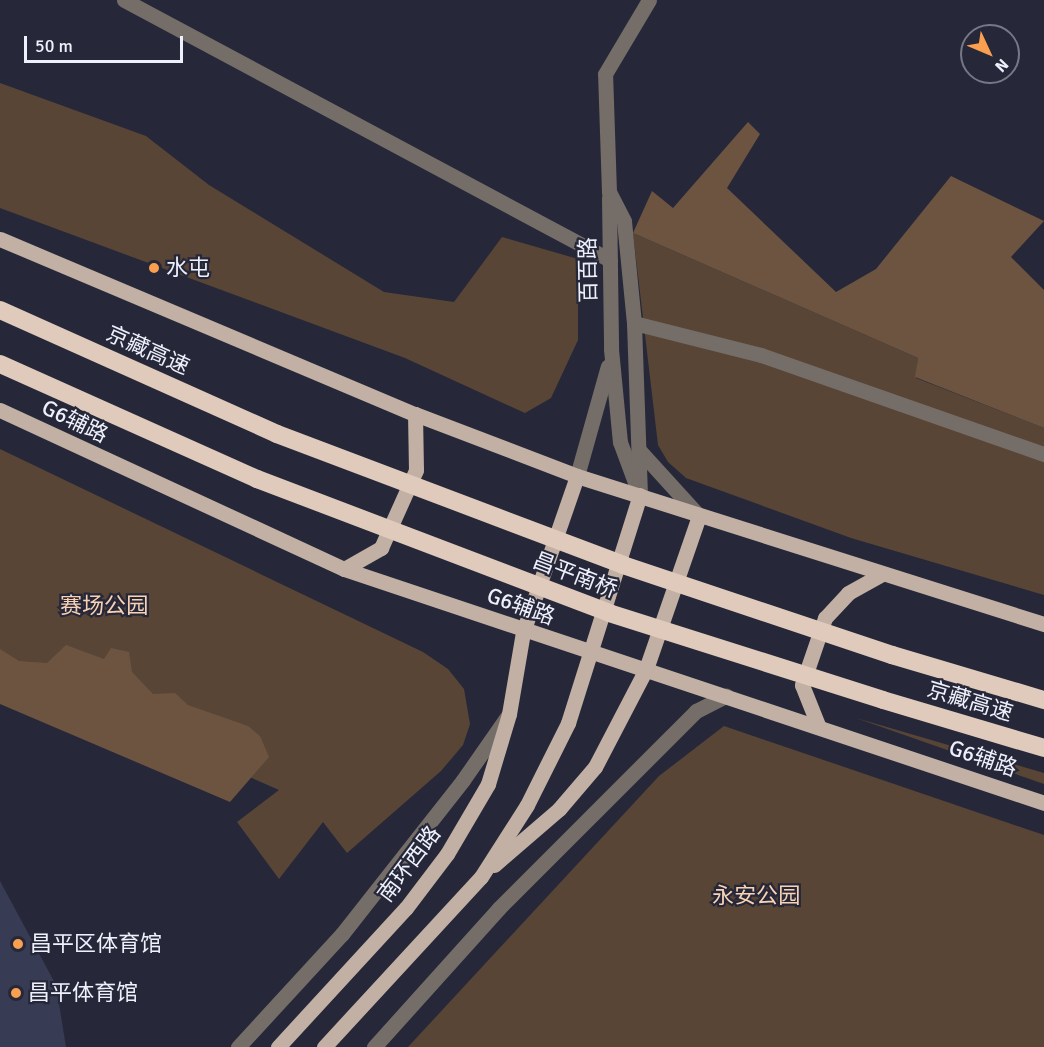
<!DOCTYPE html>
<meta charset="utf-8">
<style>
body{margin:0}
#map{position:relative;width:1044px;height:1047px;overflow:hidden;background:#262839;font-family:Signika,"Noto Sans SC",sans-serif}
div>[style]{position:absolute}
[style*='--x']{left:calc(var(--x)*1px);top:calc(var(--y)*1px);width:calc(var(--w)*1px);rotate:calc(var(--a)*1deg)}
.green>*{inset:0;background:#584536}
.forest>*{inset:0;background:#6c5441}
.building>*{inset:0;background:#373b54}
.minor>*{height:15px;margin:-7.5px;padding:0 7.5px;transform-origin:7.5px;border-radius:7.5px;background:#756d67}
.major>*{height:15px;margin:-7.5px;padding:0 7.5px;transform-origin:7.5px;border-radius:7.5px;background:#c1b0a3}
.highway>*{height:18px;margin:-9px;padding:0 9px;transform-origin:9px;border-radius:9px;background:#dfcabb}
.highway-bridge>*{height:18px;margin:-9px;padding:0 9px;transform-origin:9px;border-radius:9px;background:#dfcabb}
.dots>*{width:16px;height:16px;translate:-50% -50%;box-sizing:border-box;border:3px solid #262839;border-radius:50%}
span{translate:-50% -50%;white-space:nowrap;text-align:center;line-height:1.15;-webkit-text-stroke:4.5px #262839;paint-order:stroke}
.poi-label{font-size:22px;color:#eef0fc}
.left{translate:0 -50%;text-align:left}
.street-label{font-size:22px;color:#eef0fc}
.park-label{font-size:22px;color:#f9d2b4}
.north{position:absolute;left:960px;top:24px;width:60px;height:60px;box-sizing:border-box;background:#262839;border:2px solid #767887;border-radius:50%;rotate:134deg;font-size:16px;font-weight:700;line-height:24px;text-align:center;color:#eef0fc}
.north::after{content:'';display:block;margin:auto;width:21px;height:27px;background:#fa9f4f;clip-path:polygon(50% 0,100% 100%,50% 72%,0 100%)}
.scale{position:absolute;left:24px;top:36px;width:159px;height:27px;box-sizing:border-box;border:3px solid #eef0fc;border-top:0;padding-left:8px;font-size:18px;line-height:21px;white-space:nowrap;color:#eef0fc;-webkit-text-stroke:4px #262839;paint-order:stroke}
</style>
<div id="map">
<div class="green">
<i style="clip-path:polygon(0 83px,146px 136px,209px 185px,384px 292px,454px 302px,502px 237px,578px 259px,578px 340px,551px 398px,525px 413px,405px 358px,0 208px)"></i>
<i style="clip-path:polygon(633px 233px,918px 358px,916px 378px,1044px 428px,1044px 595px,851px 538px,686px 478px,668px 462px,658px 445px)"></i>
<i style="clip-path:polygon(0 449px,423px 652px,448px 669px,464px 689px,470px 724px,463px 745px,441px 771px,347px 853px,323px 822px,279px 879px,237px 822px,279px 790px,0 666px)"></i>
<i style="clip-path:polygon(856px 718px,1044px 773px,1044px 784px)"></i>
<i style="clip-path:polygon(724px 726px,1044px 835px,1044px 1047px,408px 1047px,659px 776px)"></i>
</div>
<div class="forest">
<i style="clip-path:polygon(748px 122px,760px 134px,727px 188px,836px 292px,876px 269px,951px 176px,1044px 221px,1011px 257px,1044px 290px,1044px 428px,915px 377px,918px 358px,633px 233px,652px 191px,673px 208px)"></i>
<i style="clip-path:polygon(66px 645px,104px 659px,111px 648px,129px 652px,132px 672px,153px 694px,175px 693px,188px 705px,248px 726px,260px 736px,269px 757px,230px 802px,0 704px,0 649px,19px 661px,47px 663px)"></i>
</div>
<div class="building">
<i style="clip-path:polygon(0 881px,56px 985px,66px 1047px,0 1047px)"></i>
</div>
<div class="minor">
<i style="--x:124;--y:0;--w:551;--a:28.15"></i>
<i style="--x:609;--y:198;--w:151;--a:89.2"></i>
<i style="--x:611;--y:349;--w:93;--a:84.5"></i>
<i style="--x:620;--y:442;--w:46;--a:69.6"></i>
<i style="--x:634;--y:323;--w:131;--a:14.1"></i>
<i style="--x:761;--y:355;--w:300;--a:19.3"></i>
<i style="--x:639;--y:450;--w:89;--a:47.7"></i>
<i style="--x:577;--y:476;--w:114;--a:-74.3"></i>
<i style="--x:640;--y:495;--w:172;--a:-92"></i>
<i style="--x:634;--y:323;--w:102;--a:-95.6"></i>
<i style="--x:624;--y:221;--w:33;--a:-117"></i>
<i style="--x:609;--y:192;--w:118;--a:-91.9"></i>
<i style="--x:605;--y:74;--w:86;--a:-59.3"></i>
<i style="--x:238;--y:1047;--w:154;--a:-47.4"></i>
<i style="--x:342;--y:934;--w:196;--a:-51.8"></i>
<i style="--x:463;--y:780;--w:77;--a:-55.1"></i>
<i style="--x:374;--y:1047;--w:187;--a:-48"></i>
<i style="--x:499;--y:908;--w:279;--a:-45"></i>
<i style="--x:696;--y:711;--w:34;--a:-27"></i>
</div>
<div class="major">
<i style="--x:0;--y:239;--w:450;--a:22.9"></i>
<i style="--x:415;--y:414;--w:173;--a:20.9"></i>
<i style="--x:577;--y:476;--w:490;--a:17.6"></i>
<i style="--x:0;--y:410;--w:379;--a:24.8"></i>
<i style="--x:344;--y:569;--w:738;--a:18.48"></i>
<i style="--x:344;--y:569;--w:43;--a:-29.6"></i>
<i style="--x:381;--y:548;--w:85;--a:-65.8"></i>
<i style="--x:416;--y:470;--w:56;--a:-91"></i>
<i style="--x:818;--y:725;--w:43;--a:-111.8"></i>
<i style="--x:802;--y:685;--w:71;--a:-71.1"></i>
<i style="--x:825;--y:618;--w:34;--a:-47"></i>
<i style="--x:848;--y:593;--w:37;--a:-29"></i>
<i style="--x:494;--y:865;--w:86;--a:-40.7"></i>
<i style="--x:559;--y:809;--w:55;--a:-49.4"></i>
<i style="--x:595;--y:767;--w:110;--a:-62.5"></i>
<i style="--x:646;--y:669;--w:162;--a:-70.9"></i>
<i style="--x:278;--y:1047;--w:189;--a:-47.4"></i>
<i style="--x:406;--y:908;--w:68;--a:-52.8"></i>
<i style="--x:447;--y:854;--w:81;--a:-59.6"></i>
<i style="--x:488;--y:784;--w:73;--a:-73.3"></i>
<i style="--x:509;--y:714;--w:83;--a:-80.3"></i>
<i style="--x:523;--y:632;--w:165;--a:-70.9"></i>
<i style="--x:324;--y:1047;--w:231;--a:-47.3"></i>
<i style="--x:481;--y:877;--w:85;--a:-57.4"></i>
<i style="--x:527;--y:805;--w:92;--a:-63.4"></i>
<i style="--x:568;--y:723;--w:239;--a:-72.5"></i>
</div>
<div class="highway">
<i style="--x:0;--y:310;--w:303;--a:24.1"></i>
<i style="--x:0;--y:364;--w:282;--a:24.1"></i>
<i style="--x:892;--y:655;--w:159;--a:16.5"></i>
<i style="--x:883;--y:700;--w:168;--a:16.6"></i>
</div>
<div class="highway-bridge">
<i style="--x:277;--y:434;--w:370;--a:20.7"></i>
<i style="--x:623;--y:565;--w:284;--a:18.5"></i>
<i style="--x:257;--y:479;--w:377;--a:20.8"></i>
<i style="--x:609;--y:613;--w:287;--a:17.6"></i>
</div>
<div class="dots">
<i style="left:154px;top:268px;background:#fa9f4f"></i>
<i style="left:18px;top:944px;background:#fa9f4f"></i>
<i style="left:16px;top:993px;background:#fa9f4f"></i>
</div>
<div class="poi-label">
<span class="left" style="left:166px;top:268px">水屯</span>
<span class="left" style="left:30px;top:944px">昌平区体育馆</span>
<span class="left" style="left:28px;top:993px">昌平体育馆</span>
</div>
<div class="street-label">
<span style="left:588px;top:270px;rotate:-91deg">百百路</span>
<span style="left:148px;top:350px;rotate:24deg">京藏高速</span>
<span style="left:75px;top:421px;rotate:26deg">G6辅路</span>
<span style="left:575px;top:575px;rotate:21deg">昌平南桥</span>
<span style="left:521px;top:606px;rotate:20deg">G6辅路</span>
<span style="left:970px;top:701px;rotate:17deg">京藏高速</span>
<span style="left:983px;top:758px;rotate:19deg">G6辅路</span>
<span style="left:409px;top:864px;rotate:-53deg">南环西路</span>
</div>
<div class="park-label">
<span style="left:104px;top:606px">赛场公园</span>
<span style="left:756px;top:896px">永安公园</span>
</div>
<div class="north">N</div>
<div class="scale">50 m</div>
</div>
